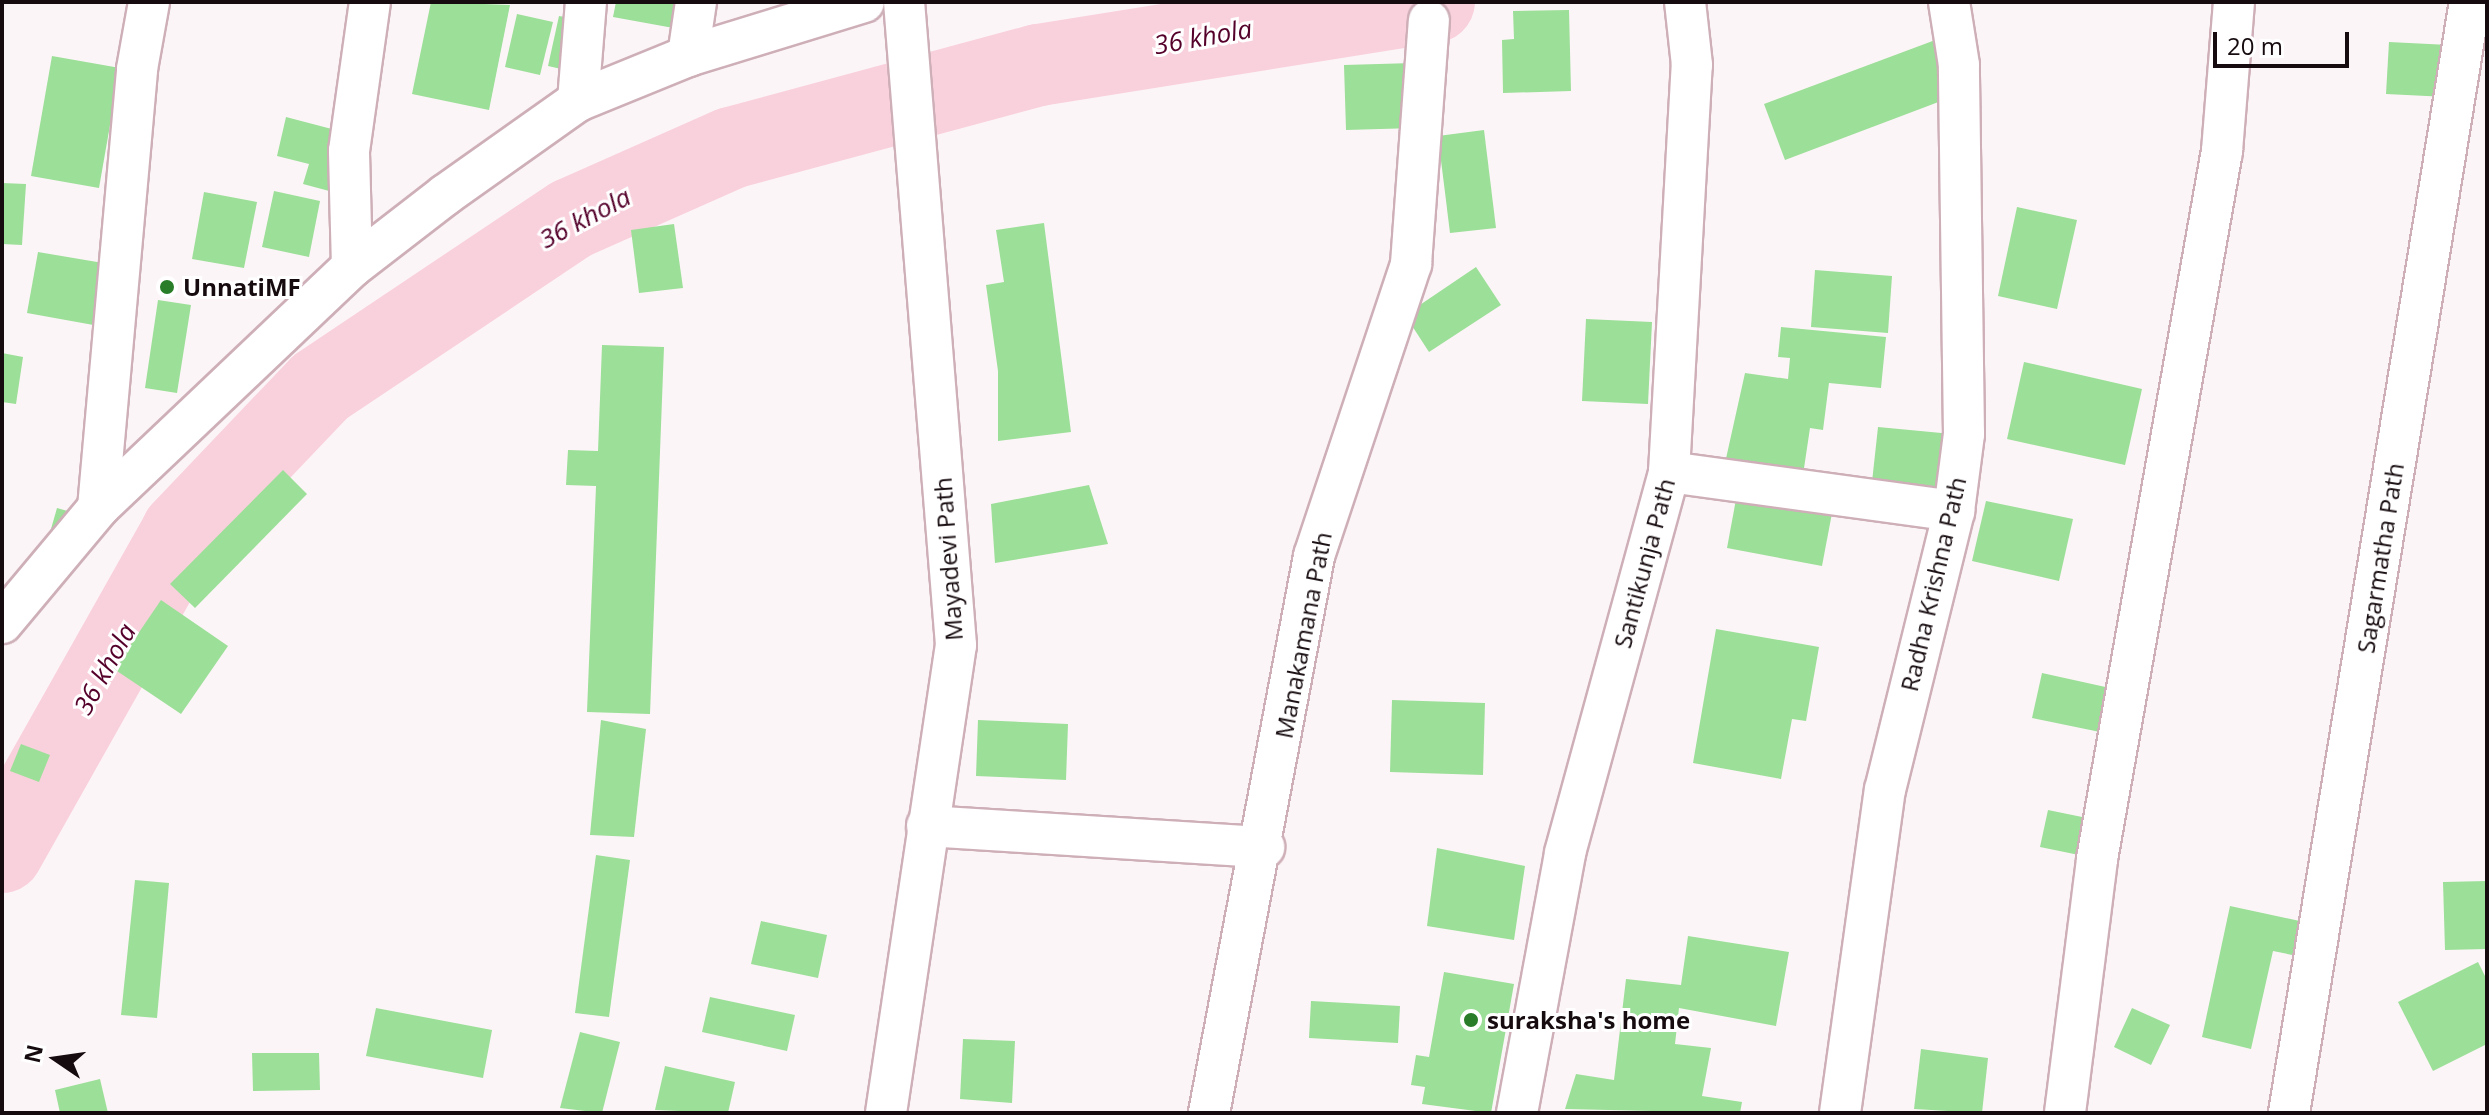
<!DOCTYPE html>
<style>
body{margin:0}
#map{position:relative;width:2489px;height:1115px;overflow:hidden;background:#fcf5f7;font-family:"Open Sans",sans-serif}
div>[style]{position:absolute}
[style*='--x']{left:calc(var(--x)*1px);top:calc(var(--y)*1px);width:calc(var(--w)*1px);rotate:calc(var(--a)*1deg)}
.river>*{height:82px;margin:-41px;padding:0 41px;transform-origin:41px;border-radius:41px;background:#f9d1dd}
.building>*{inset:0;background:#9cdf98}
.roads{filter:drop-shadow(2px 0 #ceafb8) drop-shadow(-2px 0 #ceafb8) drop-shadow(0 2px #ceafb8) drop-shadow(0 -2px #ceafb8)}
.minor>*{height:40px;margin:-20px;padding:0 20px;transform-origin:20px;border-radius:20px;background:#fff}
.dots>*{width:22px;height:22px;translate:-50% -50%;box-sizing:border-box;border:4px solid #fff;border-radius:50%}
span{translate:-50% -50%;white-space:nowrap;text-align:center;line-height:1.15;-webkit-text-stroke:6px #fff;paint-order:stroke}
.poi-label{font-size:24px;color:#160b0f;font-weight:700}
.left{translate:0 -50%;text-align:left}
.street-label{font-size:24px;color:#160b0f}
.water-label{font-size:26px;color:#54002a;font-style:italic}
.frame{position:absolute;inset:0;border:4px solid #160b0f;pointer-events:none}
.north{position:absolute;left:16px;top:1019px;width:80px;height:80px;-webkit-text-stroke:6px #fff;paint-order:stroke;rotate:283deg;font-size:22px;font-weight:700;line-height:32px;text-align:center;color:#160b0f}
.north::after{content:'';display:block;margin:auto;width:28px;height:36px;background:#160b0f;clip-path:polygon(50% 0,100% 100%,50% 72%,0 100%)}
.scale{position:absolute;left:2213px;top:32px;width:136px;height:36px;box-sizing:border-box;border:4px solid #160b0f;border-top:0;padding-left:10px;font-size:24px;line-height:28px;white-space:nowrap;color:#160b0f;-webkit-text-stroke:6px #fff;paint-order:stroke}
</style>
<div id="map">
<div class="river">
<i style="--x:2;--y:852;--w:367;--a:-60.6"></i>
<i style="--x:182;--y:532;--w:200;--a:-46.4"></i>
<i style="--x:320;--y:387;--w:302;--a:-33.8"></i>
<i style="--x:571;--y:219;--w:175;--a:-23.9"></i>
<i style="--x:731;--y:148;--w:319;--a:-15.1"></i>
<i style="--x:1039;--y:65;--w:400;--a:-9.1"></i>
</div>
<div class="building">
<i style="clip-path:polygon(431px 2px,510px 5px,489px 110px,412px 94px)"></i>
<i style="clip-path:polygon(616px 2px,684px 2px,679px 29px,613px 17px)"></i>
<i style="clip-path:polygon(1569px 10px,1571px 91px,1503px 93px,1502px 40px,1514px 39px,1513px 11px)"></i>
<i style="clip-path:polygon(517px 14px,553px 22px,540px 75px,505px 67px)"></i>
<i style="clip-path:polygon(559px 16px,581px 20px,570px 71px,548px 66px)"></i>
<i style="clip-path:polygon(1954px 33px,1957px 95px,1785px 160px,1764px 104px)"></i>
<i style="clip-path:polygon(2389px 42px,2449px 45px,2447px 97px,2386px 94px)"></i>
<i style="clip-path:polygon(52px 56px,120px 68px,99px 188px,31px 176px)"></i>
<i style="clip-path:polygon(1413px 63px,1415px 128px,1346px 130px,1344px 65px)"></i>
<i style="clip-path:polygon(286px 117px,347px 133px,333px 192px,303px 184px,309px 164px,277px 156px)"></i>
<i style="clip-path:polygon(1484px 130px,1496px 228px,1450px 233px,1438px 136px)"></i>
<i style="clip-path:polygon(2px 183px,26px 184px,22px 245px,2px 244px)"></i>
<i style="clip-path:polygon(274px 191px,320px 201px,309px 257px,262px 247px)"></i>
<i style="clip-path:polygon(204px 192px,257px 202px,244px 268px,192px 259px)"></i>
<i style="clip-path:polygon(2017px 207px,2077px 220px,2057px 309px,1998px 296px)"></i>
<i style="clip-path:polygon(1044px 223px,1071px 432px,998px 441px,998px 371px,986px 285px,1004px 282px,996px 230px)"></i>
<i style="clip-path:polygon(674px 224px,683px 288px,639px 293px,631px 230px)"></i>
<i style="clip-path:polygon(38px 252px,109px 264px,99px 326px,27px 313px)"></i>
<i style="clip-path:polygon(1476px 267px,1501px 305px,1429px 352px,1405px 315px)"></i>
<i style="clip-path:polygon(1815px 270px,1892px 276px,1888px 333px,1811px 327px)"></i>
<i style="clip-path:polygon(158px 300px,191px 305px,177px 393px,145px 388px)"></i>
<i style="clip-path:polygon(1586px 319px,1652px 322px,1648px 404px,1582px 401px)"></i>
<i style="clip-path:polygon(1781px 327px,1886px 337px,1881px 388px,1829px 383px,1823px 430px,1810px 428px,1803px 475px,1725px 463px,1745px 373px,1788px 379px,1790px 358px,1778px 357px)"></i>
<i style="clip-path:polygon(602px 345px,664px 347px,650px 714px,587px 712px,596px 486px,566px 485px,568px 450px,598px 451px)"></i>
<i style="clip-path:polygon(2px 353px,23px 357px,16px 404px,2px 402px)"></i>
<i style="clip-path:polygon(2024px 362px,2142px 389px,2125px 465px,2007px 439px)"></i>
<i style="clip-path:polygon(1878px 427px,1952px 434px,1946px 489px,1872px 482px)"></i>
<i style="clip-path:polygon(283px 470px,307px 494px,195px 608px,170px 584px)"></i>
<i style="clip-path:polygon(1089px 485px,1108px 544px,995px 563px,991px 504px)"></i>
<i style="clip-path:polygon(1737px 494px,1832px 513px,1822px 566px,1727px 548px)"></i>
<i style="clip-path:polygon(1986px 501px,2073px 519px,2059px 581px,1972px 561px)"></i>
<i style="clip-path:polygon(57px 508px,71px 512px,47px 543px)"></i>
<i style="clip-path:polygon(161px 600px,228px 646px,181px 714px,114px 669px)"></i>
<i style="clip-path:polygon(1716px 629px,1819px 647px,1806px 721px,1792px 719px,1781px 779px,1693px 763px)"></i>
<i style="clip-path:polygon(2042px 673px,2110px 688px,2100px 732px,2032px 718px)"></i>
<i style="clip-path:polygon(1392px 700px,1485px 703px,1483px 775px,1390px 772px)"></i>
<i style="clip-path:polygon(601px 720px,646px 729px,634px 837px,590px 835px)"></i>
<i style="clip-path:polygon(978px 720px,1068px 724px,1066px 780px,976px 776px)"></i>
<i style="clip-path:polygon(21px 744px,50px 755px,39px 782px,10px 771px)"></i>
<i style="clip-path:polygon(2048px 810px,2087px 818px,2079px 855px,2040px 847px)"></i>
<i style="clip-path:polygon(1437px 848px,1525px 866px,1514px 940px,1427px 926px)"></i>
<i style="clip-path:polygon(596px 855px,630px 860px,609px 1017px,575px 1013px)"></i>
<i style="clip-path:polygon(135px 880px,169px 883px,157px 1018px,121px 1015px)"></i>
<i style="clip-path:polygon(2487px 881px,2487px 949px,2445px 950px,2443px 882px)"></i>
<i style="clip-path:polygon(2230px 906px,2309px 923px,2302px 957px,2273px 951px,2251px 1049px,2202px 1037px)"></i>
<i style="clip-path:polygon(761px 921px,827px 935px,818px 978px,751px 964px)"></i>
<i style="clip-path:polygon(1688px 936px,1789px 952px,1776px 1026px,1679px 1008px,1675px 1044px,1711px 1048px,1702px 1096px,1742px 1102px,1740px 1113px,1565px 1109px,1576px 1074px,1614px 1080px,1626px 979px,1681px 985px)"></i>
<i style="clip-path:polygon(2478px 962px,2487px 980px,2487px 1044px,2433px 1071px,2398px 1002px)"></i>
<i style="clip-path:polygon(1444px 972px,1514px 984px,1491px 1113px,1422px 1104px,1425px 1087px,1411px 1085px,1416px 1055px,1429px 1057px)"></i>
<i style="clip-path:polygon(710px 997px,795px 1015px,787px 1051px,702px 1032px)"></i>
<i style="clip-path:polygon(1311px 1001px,1400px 1006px,1398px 1043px,1309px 1038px)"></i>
<i style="clip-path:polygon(376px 1008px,492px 1030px,483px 1078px,366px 1056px)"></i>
<i style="clip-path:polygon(2132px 1008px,2170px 1025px,2151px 1065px,2114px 1047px)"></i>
<i style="clip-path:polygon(580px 1032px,620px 1042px,602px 1113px,560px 1108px)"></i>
<i style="clip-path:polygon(963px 1039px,1015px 1041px,1012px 1103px,960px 1099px)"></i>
<i style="clip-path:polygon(1921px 1049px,1988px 1058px,1982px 1113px,1914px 1109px)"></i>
<i style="clip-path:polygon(252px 1053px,319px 1053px,320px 1090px,253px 1091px)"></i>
<i style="clip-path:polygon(665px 1066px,735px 1082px,728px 1113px,655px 1110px)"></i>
<i style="clip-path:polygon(100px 1079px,108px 1113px,60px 1113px,55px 1090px)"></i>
</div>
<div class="roads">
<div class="minor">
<i style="--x:688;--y:56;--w:55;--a:-81.6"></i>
<i style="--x:578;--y:101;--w:99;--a:-85.4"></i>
<i style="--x:352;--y:267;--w:116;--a:-91.5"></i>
<i style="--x:349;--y:151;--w:150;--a:-82"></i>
<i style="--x:1669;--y:472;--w:288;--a:7.8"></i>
<i style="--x:98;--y:508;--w:441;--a:-84.9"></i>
<i style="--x:137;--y:69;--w:68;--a:-79.8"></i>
<i style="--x:2;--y:623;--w:150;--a:-50.1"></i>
<i style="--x:98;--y:508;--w:350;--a:-43.5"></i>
<i style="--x:352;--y:267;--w:118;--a:-37.7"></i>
<i style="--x:445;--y:195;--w:163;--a:-35.3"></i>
<i style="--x:578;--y:101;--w:119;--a:-22.2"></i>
<i style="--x:688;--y:56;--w:184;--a:-17.1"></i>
<i style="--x:927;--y:826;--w:338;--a:3.6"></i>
<i style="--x:886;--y:1113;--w:473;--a:-81.5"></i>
<i style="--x:956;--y:645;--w:645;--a:-94.62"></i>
<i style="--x:1209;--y:1113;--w:567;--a:-79.32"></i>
<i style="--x:1314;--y:556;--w:308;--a:-71.6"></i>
<i style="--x:1411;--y:264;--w:244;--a:-85.8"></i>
<i style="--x:1517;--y:1113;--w:264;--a:-79.5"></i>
<i style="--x:1565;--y:853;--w:395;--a:-74.7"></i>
<i style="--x:1669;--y:472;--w:408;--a:-86.8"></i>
<i style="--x:1692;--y:65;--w:63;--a:-96.3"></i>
<i style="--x:1840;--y:1113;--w:326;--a:-82.1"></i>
<i style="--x:1885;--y:790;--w:287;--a:-76.1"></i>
<i style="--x:1954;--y:511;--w:78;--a:-82.6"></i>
<i style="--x:1964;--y:434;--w:369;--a:-90.8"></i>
<i style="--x:1959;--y:65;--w:64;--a:-99"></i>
<i style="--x:2065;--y:1113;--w:256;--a:-82.8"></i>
<i style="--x:2097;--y:859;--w:719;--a:-79.99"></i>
<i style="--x:2222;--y:151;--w:149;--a:-85.4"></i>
<i style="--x:2289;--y:1113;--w:1126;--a:-80.75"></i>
</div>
</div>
<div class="dots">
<i style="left:167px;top:287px;background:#297d29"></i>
<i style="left:1471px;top:1020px;background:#297d29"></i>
</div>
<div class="poi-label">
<span class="left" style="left:183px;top:287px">UnnatiMF</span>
<span class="left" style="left:1487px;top:1020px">suraksha's home</span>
</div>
<div class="street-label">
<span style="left:2380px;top:558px;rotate:-81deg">Sagarmatha Path</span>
<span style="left:948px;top:559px;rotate:-94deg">Mayadevi Path</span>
<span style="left:1644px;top:563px;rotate:-75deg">Santikunja Path</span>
<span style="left:1933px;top:584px;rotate:-77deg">Radha Krishna Path</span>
<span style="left:1303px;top:635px;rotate:-79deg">Manakamana Path</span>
</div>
<div class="water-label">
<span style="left:1203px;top:37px;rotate:-10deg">36 khola</span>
<span style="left:585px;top:218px;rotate:-28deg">36 khola</span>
<span style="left:105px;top:669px;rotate:-61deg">36 khola</span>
</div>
<div class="frame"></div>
<div class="north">N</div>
<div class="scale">20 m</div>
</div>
